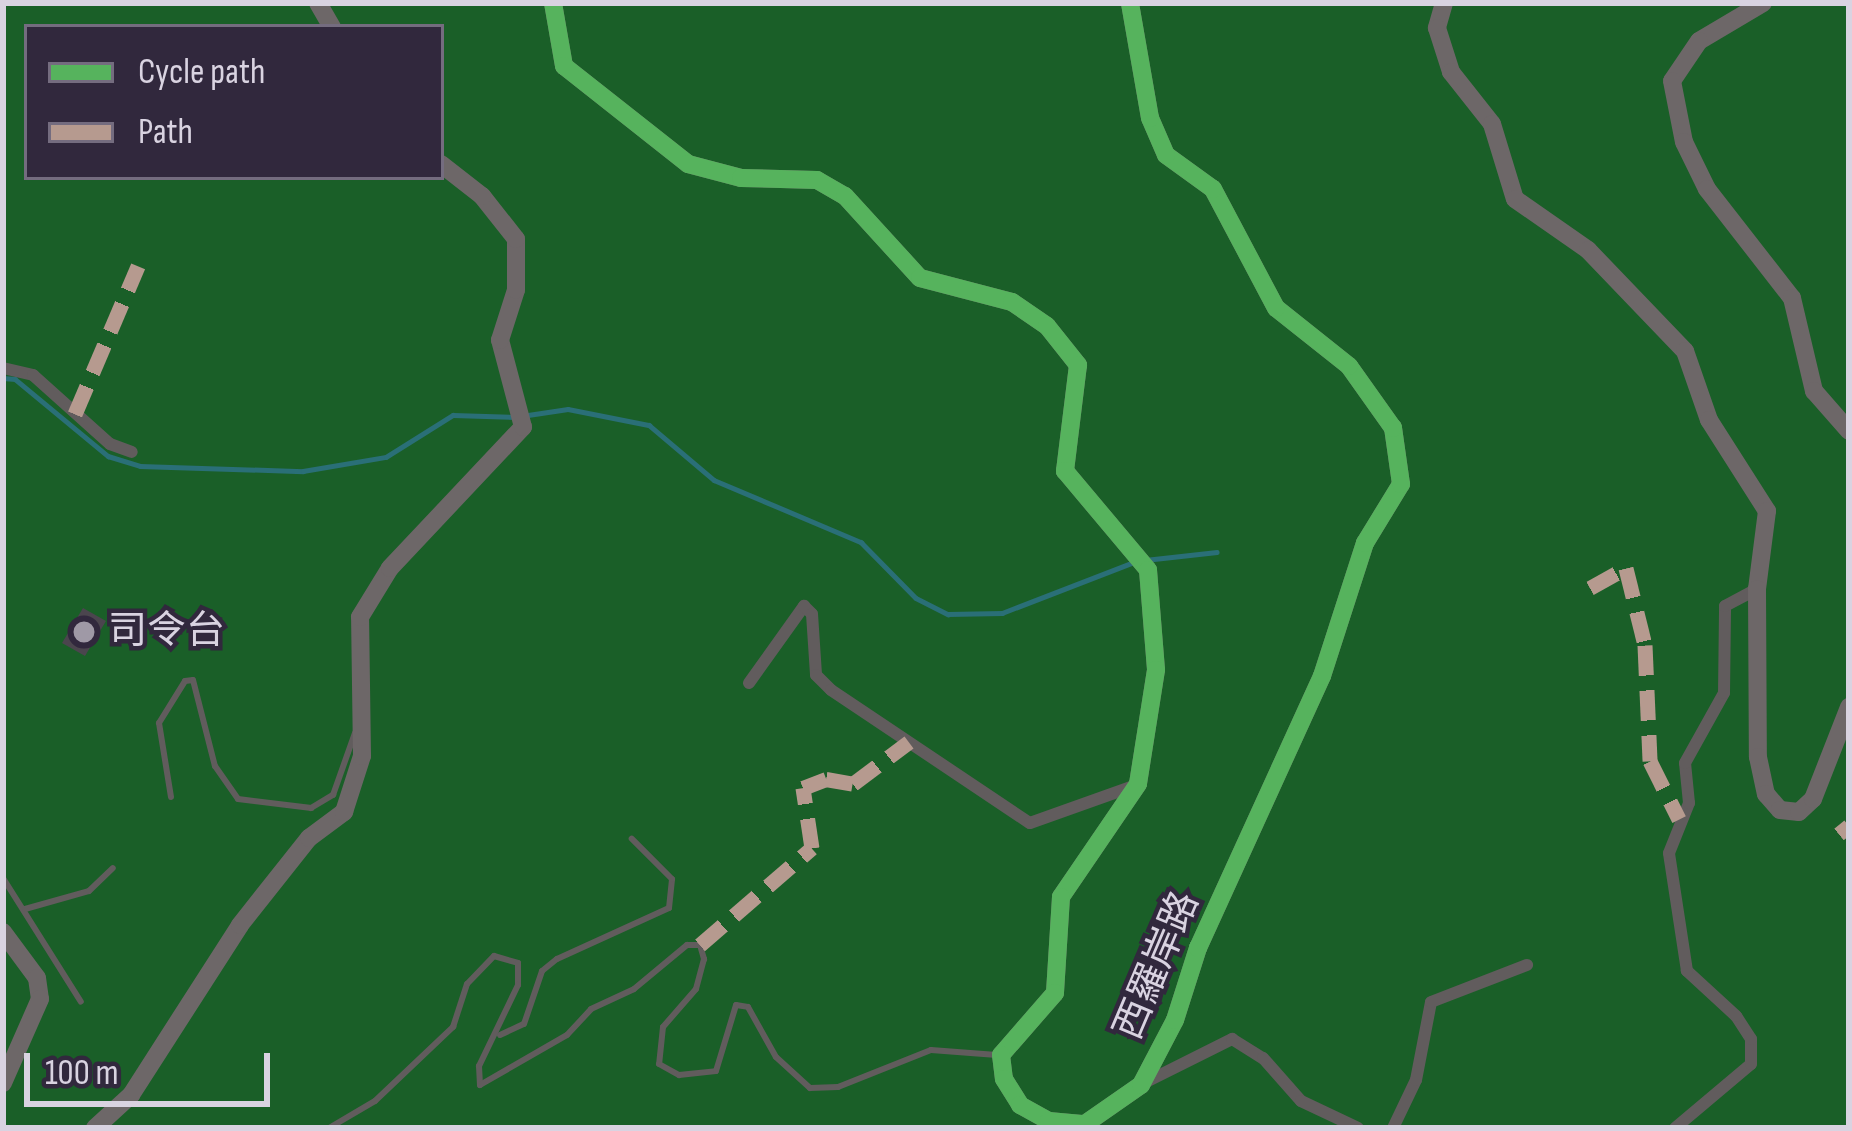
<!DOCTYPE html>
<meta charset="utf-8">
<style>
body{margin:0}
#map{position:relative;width:1852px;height:1131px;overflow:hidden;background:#322d38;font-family:"Sofia Sans Condensed","Noto Sans TC",sans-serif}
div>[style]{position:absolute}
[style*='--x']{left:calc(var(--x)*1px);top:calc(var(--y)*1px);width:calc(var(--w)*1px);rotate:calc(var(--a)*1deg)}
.forest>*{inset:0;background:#1a5f28}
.stream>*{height:4.5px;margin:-2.25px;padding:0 2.25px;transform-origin:2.25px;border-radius:2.25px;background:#2a6f77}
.building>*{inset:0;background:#4b454e}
.lane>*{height:6px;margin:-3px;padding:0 3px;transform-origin:3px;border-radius:3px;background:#615c5d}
.street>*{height:12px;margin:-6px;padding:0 6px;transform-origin:6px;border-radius:6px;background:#615c5d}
.secondary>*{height:18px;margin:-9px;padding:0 9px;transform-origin:9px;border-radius:9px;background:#6d6768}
.quiet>*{height:15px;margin-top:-7.5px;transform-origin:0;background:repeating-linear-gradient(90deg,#b69a8f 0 30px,transparent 0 45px)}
.cycleway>*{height:18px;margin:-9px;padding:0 9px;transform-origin:9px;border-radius:9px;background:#56b35d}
.dots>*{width:33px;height:33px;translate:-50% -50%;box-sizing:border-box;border:6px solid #31283d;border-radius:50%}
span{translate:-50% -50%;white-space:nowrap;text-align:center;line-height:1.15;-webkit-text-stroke:9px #31283d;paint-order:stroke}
.poi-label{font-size:39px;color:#d9d3e1}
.left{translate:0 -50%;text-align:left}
.street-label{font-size:39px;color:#d9d3e1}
.frame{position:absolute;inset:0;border:6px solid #d9d3e1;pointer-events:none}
.legend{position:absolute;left:24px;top:24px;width:420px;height:156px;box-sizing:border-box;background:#31283d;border:3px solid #746c7f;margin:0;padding:15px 21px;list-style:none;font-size:36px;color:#d9d3e1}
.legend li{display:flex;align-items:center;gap:24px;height:60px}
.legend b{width:60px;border:3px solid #746c7f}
.scale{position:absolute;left:24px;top:1053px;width:246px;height:54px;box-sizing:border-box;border:6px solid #d9d3e1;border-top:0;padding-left:15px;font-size:36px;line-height:42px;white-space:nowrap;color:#d9d3e1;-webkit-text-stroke:9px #31283d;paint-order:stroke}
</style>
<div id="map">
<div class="forest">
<i style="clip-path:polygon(evenodd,3px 3px,1849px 3px,1849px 1128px,3px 1128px,3px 3px,27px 27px,441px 27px,441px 177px,27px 177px,27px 27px)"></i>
</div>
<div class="stream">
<i style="--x:3;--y:378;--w:12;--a:5"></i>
<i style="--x:15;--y:379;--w:121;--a:39.6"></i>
<i style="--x:108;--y:456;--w:34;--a:17"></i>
<i style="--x:140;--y:466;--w:163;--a:1.8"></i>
<i style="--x:303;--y:471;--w:84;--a:-9.6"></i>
<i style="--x:386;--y:457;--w:79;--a:-32.1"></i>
<i style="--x:453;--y:415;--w:63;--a:1.8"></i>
<i style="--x:528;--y:415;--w:40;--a:-8.5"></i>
<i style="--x:568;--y:409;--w:83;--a:11.2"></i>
<i style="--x:649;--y:425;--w:85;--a:40.2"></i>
<i style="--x:714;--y:480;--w:160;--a:22.9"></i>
<i style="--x:861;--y:542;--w:78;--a:45.5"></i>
<i style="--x:916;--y:598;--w:36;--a:27"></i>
<i style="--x:948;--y:614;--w:54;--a:-1.1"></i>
<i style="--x:1002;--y:613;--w:142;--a:-21.1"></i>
<i style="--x:1145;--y:560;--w:72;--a:-6.3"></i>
</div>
<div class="building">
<i style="clip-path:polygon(83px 608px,106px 621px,85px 656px,62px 643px)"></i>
</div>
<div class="lane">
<i style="--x:171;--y:797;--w:75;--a:-99.2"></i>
<i style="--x:159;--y:723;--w:49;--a:-58.2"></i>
<i style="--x:185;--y:681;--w:8;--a:-7"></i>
<i style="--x:193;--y:680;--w:89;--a:75.7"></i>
<i style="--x:215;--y:766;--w:40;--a:55.1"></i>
<i style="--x:238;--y:799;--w:74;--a:7"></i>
<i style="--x:311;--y:808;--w:26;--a:-31"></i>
<i style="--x:333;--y:795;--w:66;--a:-70.5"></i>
<i style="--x:3;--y:878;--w:146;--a:57.8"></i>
<i style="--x:25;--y:909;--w:66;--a:-15.7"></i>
<i style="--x:89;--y:891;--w:33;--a:-44"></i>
<i style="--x:500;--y:1035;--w:26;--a:-25"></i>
<i style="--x:524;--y:1024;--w:56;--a:-71.2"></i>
<i style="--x:542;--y:971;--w:19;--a:-39"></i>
<i style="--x:557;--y:959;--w:123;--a:-24.5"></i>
<i style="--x:669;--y:908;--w:29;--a:-84"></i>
<i style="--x:672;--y:879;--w:57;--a:-135"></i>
<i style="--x:329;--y:1128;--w:53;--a:-30.4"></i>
<i style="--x:375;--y:1101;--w:108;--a:-43.5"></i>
<i style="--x:453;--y:1027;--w:45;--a:-72"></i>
<i style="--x:467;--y:984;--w:39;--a:-46"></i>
<i style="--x:494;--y:956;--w:25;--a:16"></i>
<i style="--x:518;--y:963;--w:22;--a:90"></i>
<i style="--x:518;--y:985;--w:90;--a:115.7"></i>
<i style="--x:479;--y:1066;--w:19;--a:87"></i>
<i style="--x:480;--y:1085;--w:100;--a:-29.9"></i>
<i style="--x:567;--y:1035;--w:35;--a:-47"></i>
<i style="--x:591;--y:1009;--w:47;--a:-24.9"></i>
<i style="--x:634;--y:989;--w:69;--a:-39.7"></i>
<i style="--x:687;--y:945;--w:13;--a:0"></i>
<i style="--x:700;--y:945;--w:15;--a:74"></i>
<i style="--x:704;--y:959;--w:31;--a:105"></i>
<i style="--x:696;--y:989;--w:50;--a:131"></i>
<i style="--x:663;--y:1027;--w:37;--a:96"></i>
<i style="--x:659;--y:1064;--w:23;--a:29"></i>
<i style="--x:679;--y:1075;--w:37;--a:-6"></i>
<i style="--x:716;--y:1071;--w:69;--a:-73.1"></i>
<i style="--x:736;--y:1005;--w:12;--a:9"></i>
<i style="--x:748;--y:1007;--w:57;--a:60.8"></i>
<i style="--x:776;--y:1057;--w:46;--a:42.4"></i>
<i style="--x:810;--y:1088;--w:28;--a:-2"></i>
<i style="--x:838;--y:1087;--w:100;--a:-21.7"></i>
<i style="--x:931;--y:1050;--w:66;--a:4.3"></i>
</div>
<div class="street">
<i style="--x:3;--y:368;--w:31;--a:13"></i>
<i style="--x:33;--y:375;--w:103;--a:41.9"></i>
<i style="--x:110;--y:444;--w:23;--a:20"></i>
<i style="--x:749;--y:683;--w:95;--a:-54.5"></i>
<i style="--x:804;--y:606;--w:11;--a:45"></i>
<i style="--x:812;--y:614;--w:61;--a:86.2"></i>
<i style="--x:816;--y:675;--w:21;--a:45"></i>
<i style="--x:831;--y:690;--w:239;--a:33.8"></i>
<i style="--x:1030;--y:823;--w:114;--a:-19.6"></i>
<i style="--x:1142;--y:1084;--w:101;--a:-26.6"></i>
<i style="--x:1232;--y:1039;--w:36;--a:32"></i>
<i style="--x:1263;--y:1058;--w:57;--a:48.5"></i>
<i style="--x:1301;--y:1101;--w:63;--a:25.3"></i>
<i style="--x:1393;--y:1128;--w:53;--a:-64.4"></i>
<i style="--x:1416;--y:1080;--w:79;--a:-79.1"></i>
<i style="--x:1431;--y:1002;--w:103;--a:-21.1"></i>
<i style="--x:1675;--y:1128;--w:99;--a:-40.1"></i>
<i style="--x:1751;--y:1064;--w:25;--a:-90"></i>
<i style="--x:1751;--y:1039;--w:27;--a:-123"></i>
<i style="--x:1736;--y:1016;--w:67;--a:-137.4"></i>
<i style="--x:1687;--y:971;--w:119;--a:-98.7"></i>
<i style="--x:1669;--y:853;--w:54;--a:-68.2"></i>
<i style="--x:1689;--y:803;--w:40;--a:-95.7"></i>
<i style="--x:1685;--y:763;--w:80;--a:-60.9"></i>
<i style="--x:1724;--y:693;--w:87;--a:-89.3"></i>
<i style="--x:1725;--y:606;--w:36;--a:-28"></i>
</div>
<div class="secondary">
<i style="--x:318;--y:3;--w:28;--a:60"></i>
<i style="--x:553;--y:3;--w:64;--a:80.1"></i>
<i style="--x:564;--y:66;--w:158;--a:38.3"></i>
<i style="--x:688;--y:164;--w:55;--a:14.8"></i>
<i style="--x:741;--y:178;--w:76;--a:1.5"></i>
<i style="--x:817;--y:180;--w:32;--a:30"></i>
<i style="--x:845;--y:196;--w:111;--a:47.6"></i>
<i style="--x:920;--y:278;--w:95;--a:14.6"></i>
<i style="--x:1012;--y:302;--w:42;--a:34.4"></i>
<i style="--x:1047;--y:326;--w:50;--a:51.5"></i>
<i style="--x:1078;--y:365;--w:107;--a:97"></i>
<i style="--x:1065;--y:471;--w:129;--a:50"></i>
<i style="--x:1148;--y:570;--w:100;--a:85.4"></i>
<i style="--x:1156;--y:670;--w:115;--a:99"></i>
<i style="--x:1138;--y:784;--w:137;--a:124.3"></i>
<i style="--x:1061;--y:897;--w:96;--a:93.6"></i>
<i style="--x:1055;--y:993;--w:82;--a:131.1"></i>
<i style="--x:1001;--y:1055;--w:24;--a:83"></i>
<i style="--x:1004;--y:1079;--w:31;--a:58"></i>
<i style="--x:1020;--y:1105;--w:33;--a:29"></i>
<i style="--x:1049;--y:1121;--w:36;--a:5"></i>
<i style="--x:1085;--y:1124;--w:68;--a:-34.9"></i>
<i style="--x:1141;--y:1085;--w:73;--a:-62.4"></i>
<i style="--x:1175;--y:1020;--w:76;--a:-72.3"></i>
<i style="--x:1198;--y:948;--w:299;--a:-65.5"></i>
<i style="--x:1322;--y:676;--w:140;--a:-72.1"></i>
<i style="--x:1365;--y:543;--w:69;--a:-58.6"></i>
<i style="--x:1401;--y:484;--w:57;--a:-98.1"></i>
<i style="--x:1393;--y:428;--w:76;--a:-125.4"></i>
<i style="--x:1349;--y:366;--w:93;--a:-141.5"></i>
<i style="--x:1276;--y:308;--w:135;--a:-117.9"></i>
<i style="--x:1213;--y:189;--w:58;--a:-144.1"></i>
<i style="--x:1166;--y:155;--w:40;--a:-113.4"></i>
<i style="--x:1150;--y:118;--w:117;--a:-99.9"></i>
<i style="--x:1444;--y:3;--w:26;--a:106"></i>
<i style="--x:1437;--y:28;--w:46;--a:72.3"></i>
<i style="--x:1451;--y:72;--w:66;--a:51.7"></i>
<i style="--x:1492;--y:124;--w:78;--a:73"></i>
<i style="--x:1515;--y:199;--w:89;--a:34.9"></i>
<i style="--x:1588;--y:250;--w:140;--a:46.2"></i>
<i style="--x:1685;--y:351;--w:73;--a:70.8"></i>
<i style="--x:1709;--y:420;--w:108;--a:57.5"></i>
<i style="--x:1767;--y:511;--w:79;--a:97.3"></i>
<i style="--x:1757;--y:589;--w:168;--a:89.7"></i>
<i style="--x:1758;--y:757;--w:38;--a:78"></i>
<i style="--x:1766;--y:794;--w:21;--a:49"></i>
<i style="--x:1780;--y:810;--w:19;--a:6"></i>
<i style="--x:1799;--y:812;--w:19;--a:-43"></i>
<i style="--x:1813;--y:799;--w:99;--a:-68.6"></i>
<i style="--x:1763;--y:3;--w:74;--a:149.3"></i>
<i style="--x:1699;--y:41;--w:48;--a:124"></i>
<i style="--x:1672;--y:81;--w:62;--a:78.9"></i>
<i style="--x:1684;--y:142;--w:52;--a:63.9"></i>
<i style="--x:1707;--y:189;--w:138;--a:52.1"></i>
<i style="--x:1792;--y:298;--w:96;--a:76.7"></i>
<i style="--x:1814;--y:391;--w:53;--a:48.8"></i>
<i style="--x:3;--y:932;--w:57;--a:53.5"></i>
<i style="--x:37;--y:978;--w:21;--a:82"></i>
<i style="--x:40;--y:999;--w:92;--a:113.8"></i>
<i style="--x:95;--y:1128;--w:49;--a:-42.5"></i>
<i style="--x:131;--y:1095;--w:202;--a:-57.3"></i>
<i style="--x:240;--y:925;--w:111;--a:-51.6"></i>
<i style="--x:309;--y:838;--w:44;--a:-36.6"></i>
<i style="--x:344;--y:812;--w:59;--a:-72.2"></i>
<i style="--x:362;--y:756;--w:139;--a:-90.8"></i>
<i style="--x:360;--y:617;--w:57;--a:-58.5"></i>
<i style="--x:390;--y:568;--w:194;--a:-46.7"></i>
<i style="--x:523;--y:427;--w:90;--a:-104.8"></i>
<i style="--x:500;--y:340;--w:52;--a:-72.3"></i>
<i style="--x:516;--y:290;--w:51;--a:-90"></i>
<i style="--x:516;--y:239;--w:55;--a:-128.3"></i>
<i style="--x:482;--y:196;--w:52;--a:-142"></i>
</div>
<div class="quiet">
<i style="--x:75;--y:414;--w:161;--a:-66.9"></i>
<i style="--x:1590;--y:588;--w:41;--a:-29.1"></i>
<i style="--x:1626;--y:568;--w:79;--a:76.1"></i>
<i style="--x:1645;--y:645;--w:116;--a:87.5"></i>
<i style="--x:1650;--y:761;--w:65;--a:63.4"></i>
<i style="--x:1839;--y:834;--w:13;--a:-39"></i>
<i style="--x:700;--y:945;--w:148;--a:-40.9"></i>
<i style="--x:812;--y:848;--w:61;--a:-98.5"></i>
<i style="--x:803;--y:788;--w:25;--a:-21"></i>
<i style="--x:826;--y:779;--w:27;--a:10"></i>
<i style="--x:853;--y:784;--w:70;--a:-36.9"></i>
</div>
<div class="cycleway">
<i style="--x:553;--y:3;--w:64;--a:80.1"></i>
<i style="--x:564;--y:66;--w:158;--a:38.3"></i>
<i style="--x:688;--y:164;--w:55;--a:14.8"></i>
<i style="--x:741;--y:178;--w:76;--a:1.5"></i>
<i style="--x:817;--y:180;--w:32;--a:30"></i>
<i style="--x:845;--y:196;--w:111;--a:47.6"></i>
<i style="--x:920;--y:278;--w:95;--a:14.6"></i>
<i style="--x:1012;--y:302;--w:42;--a:34.4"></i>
<i style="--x:1047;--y:326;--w:50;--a:51.5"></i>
<i style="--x:1078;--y:365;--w:107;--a:97"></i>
<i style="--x:1065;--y:471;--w:129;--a:50"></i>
<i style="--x:1148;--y:570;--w:100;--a:85.4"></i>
<i style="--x:1156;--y:670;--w:115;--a:99"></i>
<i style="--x:1138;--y:784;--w:137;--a:124.3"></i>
<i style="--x:1061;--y:897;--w:96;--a:93.6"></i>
<i style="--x:1055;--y:993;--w:82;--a:131.1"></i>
<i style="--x:1001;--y:1055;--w:24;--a:83"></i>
<i style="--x:1004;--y:1079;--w:31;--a:58"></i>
<i style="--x:1020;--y:1105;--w:33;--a:29"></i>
<i style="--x:1049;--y:1121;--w:36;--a:5"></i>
<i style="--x:1085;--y:1124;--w:68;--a:-34.9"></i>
<i style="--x:1141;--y:1085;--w:73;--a:-62.4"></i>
<i style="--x:1175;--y:1020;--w:76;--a:-72.3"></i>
<i style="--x:1198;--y:948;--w:299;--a:-65.5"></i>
<i style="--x:1322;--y:676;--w:140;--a:-72.1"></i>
<i style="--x:1365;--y:543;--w:69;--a:-58.6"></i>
<i style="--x:1401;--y:484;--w:57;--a:-98.1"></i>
<i style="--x:1393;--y:428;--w:76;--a:-125.4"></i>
<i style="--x:1349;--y:366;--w:93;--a:-141.5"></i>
<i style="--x:1276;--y:308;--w:135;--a:-117.9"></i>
<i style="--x:1213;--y:189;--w:58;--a:-144.1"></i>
<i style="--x:1166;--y:155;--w:40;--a:-113.4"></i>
<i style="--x:1150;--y:118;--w:117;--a:-99.9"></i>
</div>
<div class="dots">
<i style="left:84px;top:632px;background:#9f99a6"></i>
</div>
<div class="poi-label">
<span class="left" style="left:108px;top:632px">司令台</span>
</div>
<div class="street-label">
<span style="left:1158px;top:966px;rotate:-67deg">西羅岸路</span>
</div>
<div class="frame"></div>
<ul class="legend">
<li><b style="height:15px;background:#56b35d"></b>Cycle path</li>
<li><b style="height:15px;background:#b69a8f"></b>Path</li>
</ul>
<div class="scale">100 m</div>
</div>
